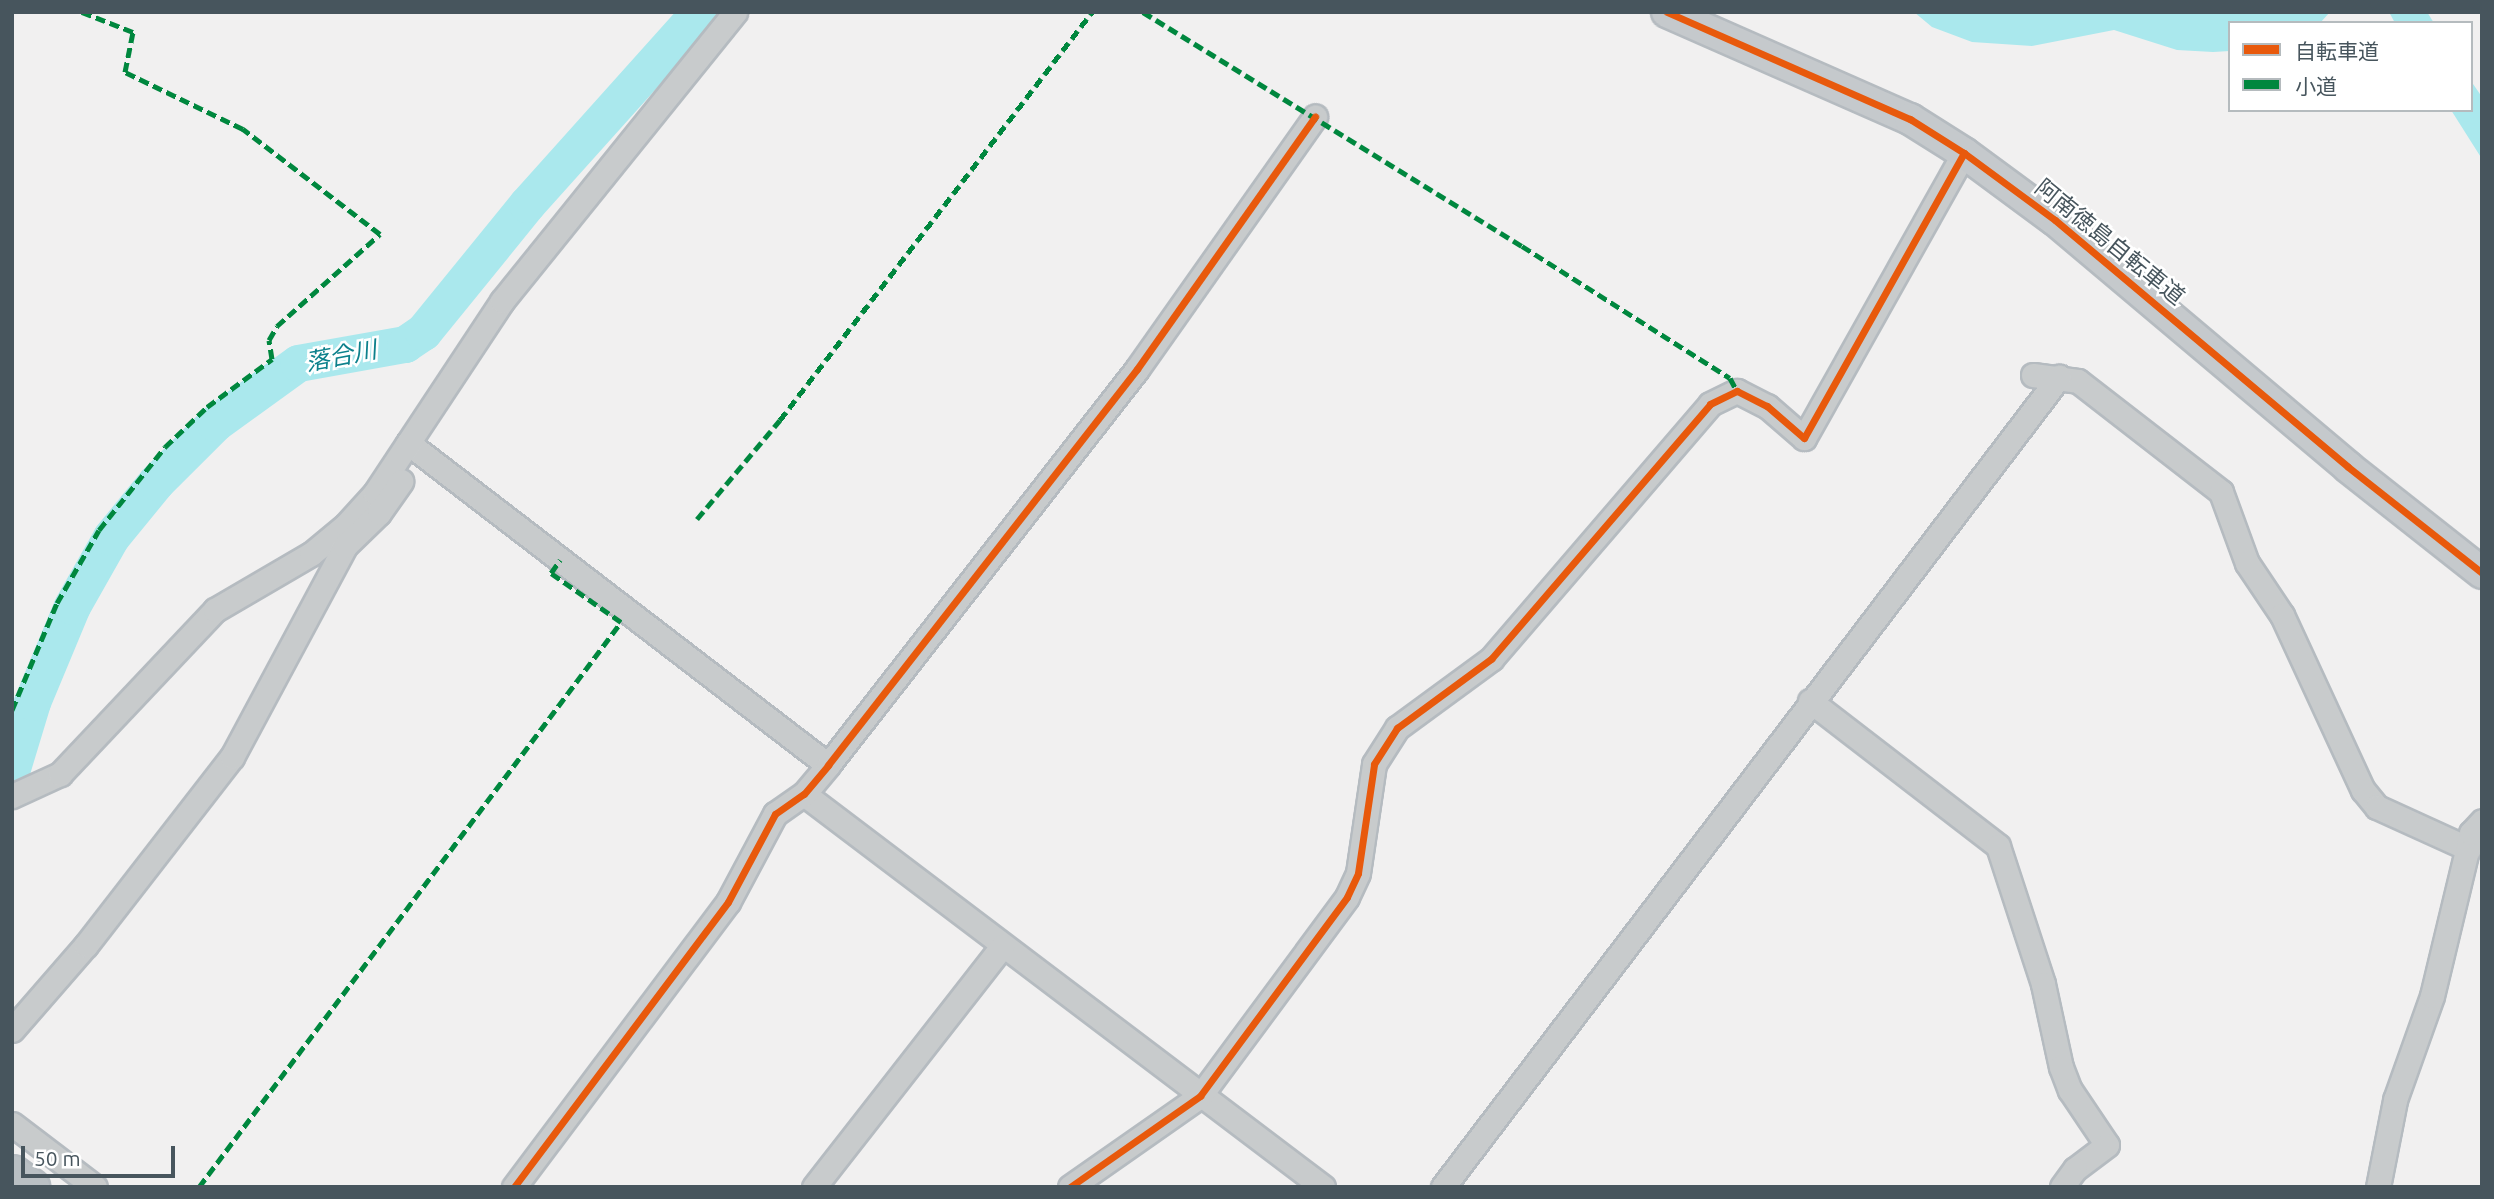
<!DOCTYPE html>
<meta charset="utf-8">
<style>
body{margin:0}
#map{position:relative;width:2494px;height:1199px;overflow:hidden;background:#f1f0f0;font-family:Ubuntu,"Noto Sans JP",sans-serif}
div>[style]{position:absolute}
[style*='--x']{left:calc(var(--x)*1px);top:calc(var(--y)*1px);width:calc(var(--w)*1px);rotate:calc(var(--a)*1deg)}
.water>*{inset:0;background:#aae8ed}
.river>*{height:37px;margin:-18.5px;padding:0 18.5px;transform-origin:18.5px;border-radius:18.5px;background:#aae8ed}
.roads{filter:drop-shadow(2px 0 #b5bbc0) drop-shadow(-2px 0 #b5bbc0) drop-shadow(0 2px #b5bbc0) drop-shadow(0 -2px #b5bbc0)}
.minor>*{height:23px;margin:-11.5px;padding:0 11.5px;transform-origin:11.5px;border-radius:11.5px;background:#c8cbcc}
.major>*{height:30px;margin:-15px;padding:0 15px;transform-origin:15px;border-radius:15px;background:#c5c9cc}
.highway>*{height:35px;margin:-17.5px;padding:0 17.5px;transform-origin:17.5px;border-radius:17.5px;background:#bac0c4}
.quiet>*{height:5px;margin-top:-2.5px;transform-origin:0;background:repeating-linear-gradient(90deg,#00873e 0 10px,transparent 0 15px)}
.cycleway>*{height:7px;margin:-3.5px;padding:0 3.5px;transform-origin:3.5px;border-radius:3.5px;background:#e8590c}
span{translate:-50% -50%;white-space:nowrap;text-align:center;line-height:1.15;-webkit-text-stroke:5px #fff;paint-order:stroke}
.street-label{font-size:23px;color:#47555d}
.water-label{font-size:24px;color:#0d818c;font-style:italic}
.frame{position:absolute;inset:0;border:14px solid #47555d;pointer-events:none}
.legend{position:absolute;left:2228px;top:21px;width:245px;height:91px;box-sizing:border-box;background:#fff;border:2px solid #b5bbbe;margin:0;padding:9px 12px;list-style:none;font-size:21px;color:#47555d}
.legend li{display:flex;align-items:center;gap:14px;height:35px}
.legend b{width:35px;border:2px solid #b5bbbe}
.scale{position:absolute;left:21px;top:1146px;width:154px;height:32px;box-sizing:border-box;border:4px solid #47555d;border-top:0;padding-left:9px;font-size:21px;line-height:24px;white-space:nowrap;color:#47555d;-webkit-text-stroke:5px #fff;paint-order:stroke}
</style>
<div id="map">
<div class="water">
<i style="clip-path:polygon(1914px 12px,2330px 12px,2320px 23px,2230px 23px,2230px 51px,2213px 52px,2177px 50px,2114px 30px,2032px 46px,1972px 42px,1932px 27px)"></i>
<i style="clip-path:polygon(2389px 12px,2427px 12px,2434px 23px,2395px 23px)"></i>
<i style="clip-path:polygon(2471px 81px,2482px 97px,2482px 159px,2451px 110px,2471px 110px)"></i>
</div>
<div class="river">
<i style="--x:12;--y:768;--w:69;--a:-73.1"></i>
<i style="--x:32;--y:702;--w:104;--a:-67.4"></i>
<i style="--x:72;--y:606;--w:79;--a:-60.5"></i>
<i style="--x:111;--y:537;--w:71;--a:-50.7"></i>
<i style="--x:156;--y:482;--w:83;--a:-45"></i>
<i style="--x:215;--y:423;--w:102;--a:-35.9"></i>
<i style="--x:298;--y:363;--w:109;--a:-10.1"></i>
<i style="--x:405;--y:344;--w:22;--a:-34"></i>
<i style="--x:423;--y:332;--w:165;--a:-50.9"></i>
<i style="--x:527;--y:204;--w:258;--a:-48.1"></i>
</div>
<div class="roads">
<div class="minor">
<i style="--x:2033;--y:375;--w:45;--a:7.6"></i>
<i style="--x:2078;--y:381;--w:181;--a:37.8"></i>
<i style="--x:2221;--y:492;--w:76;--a:69.9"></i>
<i style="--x:2247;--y:563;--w:63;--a:56.1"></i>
<i style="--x:2282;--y:615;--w:193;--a:65.2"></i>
<i style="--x:2363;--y:790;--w:22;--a:51"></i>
<i style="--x:2377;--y:807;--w:101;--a:24.5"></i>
<i style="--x:408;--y:443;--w:529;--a:37.48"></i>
<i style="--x:1810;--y:701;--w:237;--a:37.6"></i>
<i style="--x:1998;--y:846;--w:145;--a:71.9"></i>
<i style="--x:2043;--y:984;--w:85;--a:77.8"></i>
<i style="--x:2061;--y:1067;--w:25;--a:69"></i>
<i style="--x:2070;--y:1090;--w:66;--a:56.1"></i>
<i style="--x:2107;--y:1145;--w:40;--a:143"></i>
<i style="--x:2075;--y:1169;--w:22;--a:126"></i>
<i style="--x:804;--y:794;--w:651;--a:37.13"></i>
<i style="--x:12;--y:796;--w:53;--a:-24.6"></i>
<i style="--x:60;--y:774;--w:226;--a:-46.6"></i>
<i style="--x:215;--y:610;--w:111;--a:-30.3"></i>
<i style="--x:311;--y:554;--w:45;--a:-39.6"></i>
<i style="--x:346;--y:525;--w:43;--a:-47.8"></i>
<i style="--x:375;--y:493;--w:230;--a:-56.5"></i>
<i style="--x:502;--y:301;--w:371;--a:-51.1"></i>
<i style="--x:12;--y:1030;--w:113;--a:-49"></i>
<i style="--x:86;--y:945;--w:238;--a:-52.2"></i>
<i style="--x:232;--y:757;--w:239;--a:-61.8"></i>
<i style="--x:345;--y:546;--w:47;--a:-44.1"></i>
<i style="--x:379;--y:513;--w:39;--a:-55"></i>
<i style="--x:12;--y:1124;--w:104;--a:37.2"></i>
<i style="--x:514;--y:1187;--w:356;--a:-53.1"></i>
<i style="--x:728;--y:902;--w:100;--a:-61.9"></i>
<i style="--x:775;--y:814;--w:35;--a:-35"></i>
<i style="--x:804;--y:794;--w:38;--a:-50"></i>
<i style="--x:828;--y:765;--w:502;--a:-52.03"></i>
<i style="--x:1137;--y:369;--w:309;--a:-54.8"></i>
<i style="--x:814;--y:1187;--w:306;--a:-52"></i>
<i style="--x:1070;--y:1187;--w:159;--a:-35"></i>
<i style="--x:1200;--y:1096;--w:247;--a:-53.5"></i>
<i style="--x:1347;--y:897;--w:26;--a:-65"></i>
<i style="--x:1358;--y:873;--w:110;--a:-81.6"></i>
<i style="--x:1374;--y:764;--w:43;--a:-57.4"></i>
<i style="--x:1397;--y:728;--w:117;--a:-36.3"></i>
<i style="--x:1491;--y:659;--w:336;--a:-49.3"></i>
<i style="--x:1710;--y:404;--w:30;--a:-26"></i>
<i style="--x:1737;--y:391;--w:34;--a:27"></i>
<i style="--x:1767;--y:406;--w:49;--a:40.9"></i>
<i style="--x:1804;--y:438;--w:327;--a:-60.7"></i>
<i style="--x:1443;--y:1187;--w:1018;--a:-52.75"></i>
<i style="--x:2378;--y:1187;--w:89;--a:-78.9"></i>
<i style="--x:2395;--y:1100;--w:110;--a:-70.4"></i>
<i style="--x:2432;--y:996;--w:168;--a:-76.5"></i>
<i style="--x:2471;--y:833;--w:16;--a:-47"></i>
</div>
<div class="major">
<i style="--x:1667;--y:12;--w:266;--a:23.8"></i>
<i style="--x:1910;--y:119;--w:64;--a:32.2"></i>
<i style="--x:1964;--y:153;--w:113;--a:36.4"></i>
<i style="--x:2055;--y:220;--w:383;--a:40.1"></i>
<i style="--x:2348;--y:467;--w:171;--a:38.3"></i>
</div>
<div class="highway">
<i style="--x:12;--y:1173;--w:24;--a:36"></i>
</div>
</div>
<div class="quiet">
<i style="--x:1143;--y:12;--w:445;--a:31.7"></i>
<i style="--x:1522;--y:246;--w:246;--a:32.4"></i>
<i style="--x:1730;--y:378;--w:15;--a:62"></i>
<i style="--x:697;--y:519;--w:129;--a:-50"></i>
<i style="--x:780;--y:420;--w:514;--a:-52.59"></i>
<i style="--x:12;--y:710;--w:116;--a:-67.2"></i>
<i style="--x:57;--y:603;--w:84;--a:-60.1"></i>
<i style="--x:99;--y:530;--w:106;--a:-51.5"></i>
<i style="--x:165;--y:447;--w:58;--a:-43.6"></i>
<i style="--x:207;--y:407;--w:81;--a:-36.4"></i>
<i style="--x:272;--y:359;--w:19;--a:-99"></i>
<i style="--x:269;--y:340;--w:16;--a:-60"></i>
<i style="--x:277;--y:326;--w:138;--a:-41.8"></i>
<i style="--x:380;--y:234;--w:173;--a:-142.5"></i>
<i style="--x:243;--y:129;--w:131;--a:-154.2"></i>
<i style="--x:125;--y:72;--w:41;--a:-78.7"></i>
<i style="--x:133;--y:32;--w:55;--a:-158.6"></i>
<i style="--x:199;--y:1187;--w:705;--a:-53.24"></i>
<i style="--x:621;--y:622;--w:85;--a:-145"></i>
<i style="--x:551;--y:573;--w:16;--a:-55"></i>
</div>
<div class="cycleway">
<i style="--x:1667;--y:12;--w:266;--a:23.8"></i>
<i style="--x:1910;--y:119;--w:64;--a:32.2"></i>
<i style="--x:1964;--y:153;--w:113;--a:36.4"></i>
<i style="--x:2055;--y:220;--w:383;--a:40.1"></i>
<i style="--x:2348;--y:467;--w:171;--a:38.3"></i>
<i style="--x:514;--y:1187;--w:356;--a:-53.1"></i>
<i style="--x:728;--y:902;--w:100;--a:-61.9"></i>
<i style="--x:775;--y:814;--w:35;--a:-35"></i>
<i style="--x:804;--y:794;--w:38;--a:-50"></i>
<i style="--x:828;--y:765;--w:502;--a:-52.03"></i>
<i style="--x:1137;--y:369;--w:309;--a:-54.8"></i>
<i style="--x:1070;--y:1187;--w:159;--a:-35"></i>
<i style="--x:1200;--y:1096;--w:247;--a:-53.5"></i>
<i style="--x:1347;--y:897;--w:26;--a:-65"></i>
<i style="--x:1358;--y:873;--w:110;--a:-81.6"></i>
<i style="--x:1374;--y:764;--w:43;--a:-57.4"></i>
<i style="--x:1397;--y:728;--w:117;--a:-36.3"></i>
<i style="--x:1491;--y:659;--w:336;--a:-49.3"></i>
<i style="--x:1710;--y:404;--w:30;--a:-26"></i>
<i style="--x:1737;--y:391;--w:34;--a:27"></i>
<i style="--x:1767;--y:406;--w:49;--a:40.9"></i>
<i style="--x:1804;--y:438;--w:327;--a:-60.7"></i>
</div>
<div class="street-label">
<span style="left:2110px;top:242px;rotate:39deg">阿南徳島自転車道</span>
</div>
<div class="water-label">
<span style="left:341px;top:356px;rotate:-11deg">落合川</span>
</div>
<div class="frame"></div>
<ul class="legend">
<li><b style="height:9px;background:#e8590c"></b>自転車道</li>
<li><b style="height:9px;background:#00873e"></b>小道</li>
</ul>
<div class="scale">50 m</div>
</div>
